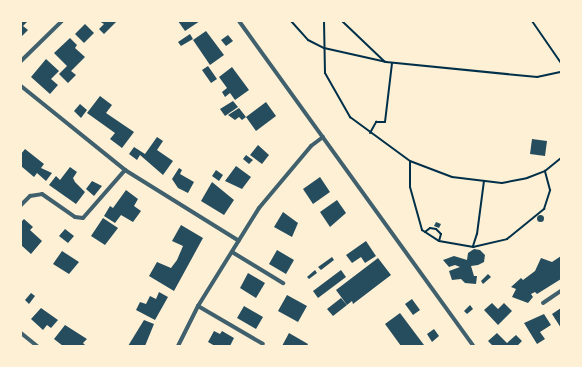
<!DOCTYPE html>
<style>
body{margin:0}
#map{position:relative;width:582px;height:367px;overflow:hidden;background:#fdf0d5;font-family:Merriweather,serif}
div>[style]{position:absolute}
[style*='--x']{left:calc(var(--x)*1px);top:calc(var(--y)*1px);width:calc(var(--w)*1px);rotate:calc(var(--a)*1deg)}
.building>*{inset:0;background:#264d5e}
.round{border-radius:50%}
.path>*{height:2px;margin:-1px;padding:0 1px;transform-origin:1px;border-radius:1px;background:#003049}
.minor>*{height:4px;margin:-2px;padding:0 2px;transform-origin:2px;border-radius:2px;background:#3f606c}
span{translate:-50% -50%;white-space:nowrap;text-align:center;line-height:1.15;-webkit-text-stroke:3px #fdf0d5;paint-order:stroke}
.frame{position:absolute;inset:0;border:22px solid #fdf0d5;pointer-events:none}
</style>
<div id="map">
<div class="building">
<i style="clip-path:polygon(21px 21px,27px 22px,23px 26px,28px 30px,21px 37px)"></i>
<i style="clip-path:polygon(99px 21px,117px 21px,104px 34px,99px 29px,104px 24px)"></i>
<i style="clip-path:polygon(178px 21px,200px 21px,185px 31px)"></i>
<i style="clip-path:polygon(85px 24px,94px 33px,84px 43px,75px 34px)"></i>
<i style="clip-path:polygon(206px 31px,224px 55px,210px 65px,193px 40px)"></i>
<i style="clip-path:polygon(190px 34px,193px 39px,181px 46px,178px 42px)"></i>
<i style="clip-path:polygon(228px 35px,233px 41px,226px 46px,221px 40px)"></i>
<i style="clip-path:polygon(70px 38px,77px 45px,75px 48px,85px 57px,71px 71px,76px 75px,68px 83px,59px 74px,67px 66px,54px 53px)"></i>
<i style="clip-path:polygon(46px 59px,59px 71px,51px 79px,58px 85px,50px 94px,31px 77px)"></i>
<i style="clip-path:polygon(208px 66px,217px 79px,211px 83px,202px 70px)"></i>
<i style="clip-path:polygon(232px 67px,249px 90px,235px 100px,230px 93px,225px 97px,222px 92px,227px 88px,219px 77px)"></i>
<i style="clip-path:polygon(100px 96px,112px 105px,106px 113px,134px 132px,122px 148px,110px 139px,115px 133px,87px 113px)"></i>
<i style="clip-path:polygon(233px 101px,238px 107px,225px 116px,220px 109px)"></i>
<i style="clip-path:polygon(266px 102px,276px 116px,256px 131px,246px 117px)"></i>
<i style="clip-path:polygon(80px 104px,87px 110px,81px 118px,74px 111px)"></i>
<i style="clip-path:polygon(239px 108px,246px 117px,242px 120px,239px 117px,235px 120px,228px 115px)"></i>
<i style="clip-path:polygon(157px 137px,163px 141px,157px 150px,173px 161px,163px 175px,140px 155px,137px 160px,129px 154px,134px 147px,145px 154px)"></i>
<i style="clip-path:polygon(532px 139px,547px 141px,545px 156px,530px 154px)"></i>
<i style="clip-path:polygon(258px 145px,269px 155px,262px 164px,250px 155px)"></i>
<i style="clip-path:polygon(25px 149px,44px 164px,41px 168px,52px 173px,46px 181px,37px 173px,34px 177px,21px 166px,21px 154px)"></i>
<i style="clip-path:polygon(246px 155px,253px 160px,249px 164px,243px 159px)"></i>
<i style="clip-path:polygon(236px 166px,251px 177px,242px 189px,225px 181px)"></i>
<i style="clip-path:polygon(70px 167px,77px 172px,73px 178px,75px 182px,85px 192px,76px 204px,49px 185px,56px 176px,60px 180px)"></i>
<i style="clip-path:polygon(179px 168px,182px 170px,180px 174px,194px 182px,188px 193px,178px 188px,172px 179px)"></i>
<i style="clip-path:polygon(216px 170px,223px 175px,219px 181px,212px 176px)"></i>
<i style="clip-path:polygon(320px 177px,330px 192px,313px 204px,303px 189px)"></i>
<i style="clip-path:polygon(92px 181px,102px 186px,94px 196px,86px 189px)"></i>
<i style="clip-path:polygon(212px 182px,234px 200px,224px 215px,201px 201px)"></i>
<i style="clip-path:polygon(126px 190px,138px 199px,134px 206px,141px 211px,133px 222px,121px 215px,115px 223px,104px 216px,110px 206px,113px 208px)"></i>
<i style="clip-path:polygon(337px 200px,346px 213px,330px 227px,320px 212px)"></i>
<i style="clip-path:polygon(283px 212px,298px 223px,292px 237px,274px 227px)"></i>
<i class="round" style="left:536.5px;top:214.5px;width:7px;height:7px"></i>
<i style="clip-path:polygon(103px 218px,118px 228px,105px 245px,91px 236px)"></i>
<i style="clip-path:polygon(24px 219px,33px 227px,30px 230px,42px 241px,31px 254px,21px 245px,21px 222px)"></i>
<i style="clip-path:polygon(436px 222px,441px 224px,439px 228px,434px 226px)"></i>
<i style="clip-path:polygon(181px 225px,203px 238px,174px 291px,149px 276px,157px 262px,171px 268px,177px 260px,183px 246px,172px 241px)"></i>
<i style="clip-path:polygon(65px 229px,74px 236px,68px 243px,59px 236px)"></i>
<i style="clip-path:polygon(366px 241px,376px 256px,365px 263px,361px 257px,352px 263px,346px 255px)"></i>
<i style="clip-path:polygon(474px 249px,480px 250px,485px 255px,484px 262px,478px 265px,471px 266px,474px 276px,477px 276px,476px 284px,465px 283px,461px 279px,452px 280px,449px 271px,460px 267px,455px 265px,449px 267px,443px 260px,454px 256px,467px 260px,468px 253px)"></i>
<i style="clip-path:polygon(277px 250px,294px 260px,286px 274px,269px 264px)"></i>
<i style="clip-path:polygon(62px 251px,79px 262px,69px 274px,53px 264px)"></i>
<i style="clip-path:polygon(561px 251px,561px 279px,537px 294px,535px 292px,531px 294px,533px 297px,528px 303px,512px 297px,516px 289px,511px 287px,521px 278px,523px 280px,535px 271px,541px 258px,552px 262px,561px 256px)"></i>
<i style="clip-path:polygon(332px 257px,334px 260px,321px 270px,318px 267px)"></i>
<i style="clip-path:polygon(378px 258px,391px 275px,353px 304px,352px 301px,347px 305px,336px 290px)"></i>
<i style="clip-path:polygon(315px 270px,317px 273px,309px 279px,307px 277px)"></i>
<i style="clip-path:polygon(341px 270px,346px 277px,318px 298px,313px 291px)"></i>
<i style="clip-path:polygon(248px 273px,265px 283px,256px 298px,240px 288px)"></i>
<i style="clip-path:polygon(488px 274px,491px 277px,483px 284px,481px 281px)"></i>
<i style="clip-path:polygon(159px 292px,168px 297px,155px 320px,136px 310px,140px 302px,146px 304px,150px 296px,156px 299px)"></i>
<i style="clip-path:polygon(31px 293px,35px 296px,29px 304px,25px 300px)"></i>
<i style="clip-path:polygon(287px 295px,307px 306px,298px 322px,278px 311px)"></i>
<i style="clip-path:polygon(341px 298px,347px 305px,333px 316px,327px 309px)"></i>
<i style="clip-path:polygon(412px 299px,420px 310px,413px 315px,405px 304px)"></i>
<i style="clip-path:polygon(492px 303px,498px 309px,504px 303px,512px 311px,498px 325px,484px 310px)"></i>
<i style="clip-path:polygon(470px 305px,473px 309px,467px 314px,464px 311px)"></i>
<i style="clip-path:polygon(244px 306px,263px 317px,256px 329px,237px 318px)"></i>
<i style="clip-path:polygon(41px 308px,58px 320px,51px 328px,47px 325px,43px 330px,31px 319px)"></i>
<i style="clip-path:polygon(561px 308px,561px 328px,552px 314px)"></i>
<i style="clip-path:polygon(400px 313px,424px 345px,423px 346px,401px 346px,385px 324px)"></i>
<i style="clip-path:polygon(544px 314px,551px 325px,540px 332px,545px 339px,537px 344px,524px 323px)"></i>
<i style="clip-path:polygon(144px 320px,154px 324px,145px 346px,128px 346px)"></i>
<i style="clip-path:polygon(65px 325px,87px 339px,83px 343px,86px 346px,63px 346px,54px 339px)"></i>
<i style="clip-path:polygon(434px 329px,439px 336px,432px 342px,427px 334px)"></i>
<i style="clip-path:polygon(214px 331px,220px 334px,222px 331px,234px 338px,230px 346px,215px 346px,208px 342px)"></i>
<i style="clip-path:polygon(289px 333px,308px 344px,307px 346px,282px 346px)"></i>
<i style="clip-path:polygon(497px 333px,507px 343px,516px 335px,522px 341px,517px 346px,493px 346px,488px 341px)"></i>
</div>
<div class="path">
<i style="--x:291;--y:21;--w:25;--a:48"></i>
<i style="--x:308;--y:40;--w:18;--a:27"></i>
<i style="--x:324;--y:48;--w:64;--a:12.7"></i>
<i style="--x:386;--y:62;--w:152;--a:5.7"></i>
<i style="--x:537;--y:77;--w:25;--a:-12"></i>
<i style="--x:324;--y:21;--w:52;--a:88.9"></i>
<i style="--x:325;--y:73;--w:51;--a:60.4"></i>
<i style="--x:350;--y:117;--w:74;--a:36.3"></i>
<i style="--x:410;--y:161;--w:45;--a:20.9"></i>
<i style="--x:452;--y:177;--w:50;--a:6.8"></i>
<i style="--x:502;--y:183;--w:25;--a:-11"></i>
<i style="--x:527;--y:178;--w:19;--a:-21"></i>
<i style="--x:545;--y:171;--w:21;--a:-39"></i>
<i style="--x:342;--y:21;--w:59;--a:43.6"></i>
<i style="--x:532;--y:21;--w:51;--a:55.4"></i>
<i style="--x:370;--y:133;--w:13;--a:-61"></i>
<i style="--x:376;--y:122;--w:9;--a:0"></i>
<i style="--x:385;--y:122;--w:59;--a:-83.2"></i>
<i style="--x:410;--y:161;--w:26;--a:90"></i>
<i style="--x:410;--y:187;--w:45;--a:74.4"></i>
<i style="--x:422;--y:230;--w:20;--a:33"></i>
<i style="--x:439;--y:241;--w:35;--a:10"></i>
<i style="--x:473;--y:247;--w:35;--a:-13"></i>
<i style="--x:507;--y:239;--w:48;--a:-39"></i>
<i style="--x:544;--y:209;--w:20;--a:-72"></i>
<i style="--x:550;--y:190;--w:20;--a:-105"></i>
<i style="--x:425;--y:232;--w:6;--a:-39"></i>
<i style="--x:430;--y:228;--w:6;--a:9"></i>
<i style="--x:436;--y:229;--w:7;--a:45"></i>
<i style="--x:441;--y:234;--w:7;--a:106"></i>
<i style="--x:473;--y:246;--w:13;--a:-72"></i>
<i style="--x:477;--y:234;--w:53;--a:-82.5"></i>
</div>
<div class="minor">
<i style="--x:239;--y:21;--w:400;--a:54.2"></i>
<i style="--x:21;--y:61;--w:57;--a:-44.3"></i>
<i style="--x:21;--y:86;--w:134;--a:38.9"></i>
<i style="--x:125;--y:170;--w:134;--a:31.9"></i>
<i style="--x:21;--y:205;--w:13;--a:-45"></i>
<i style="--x:30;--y:196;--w:12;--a:-9"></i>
<i style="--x:42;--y:194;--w:40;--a:34.9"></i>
<i style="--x:75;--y:217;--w:8;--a:7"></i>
<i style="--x:83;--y:218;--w:64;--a:-48.8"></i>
<i style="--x:232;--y:252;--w:60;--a:31.3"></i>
<i style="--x:543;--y:303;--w:22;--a:-34"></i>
<i style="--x:198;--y:306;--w:75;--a:30.3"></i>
<i style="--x:21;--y:333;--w:21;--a:39"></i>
<i style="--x:178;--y:346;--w:45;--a:-63.4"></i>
<i style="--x:198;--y:306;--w:115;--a:-58.1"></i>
<i style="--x:259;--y:208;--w:81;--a:-50"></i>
<i style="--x:311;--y:146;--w:15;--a:-37"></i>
</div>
<div class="frame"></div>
</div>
